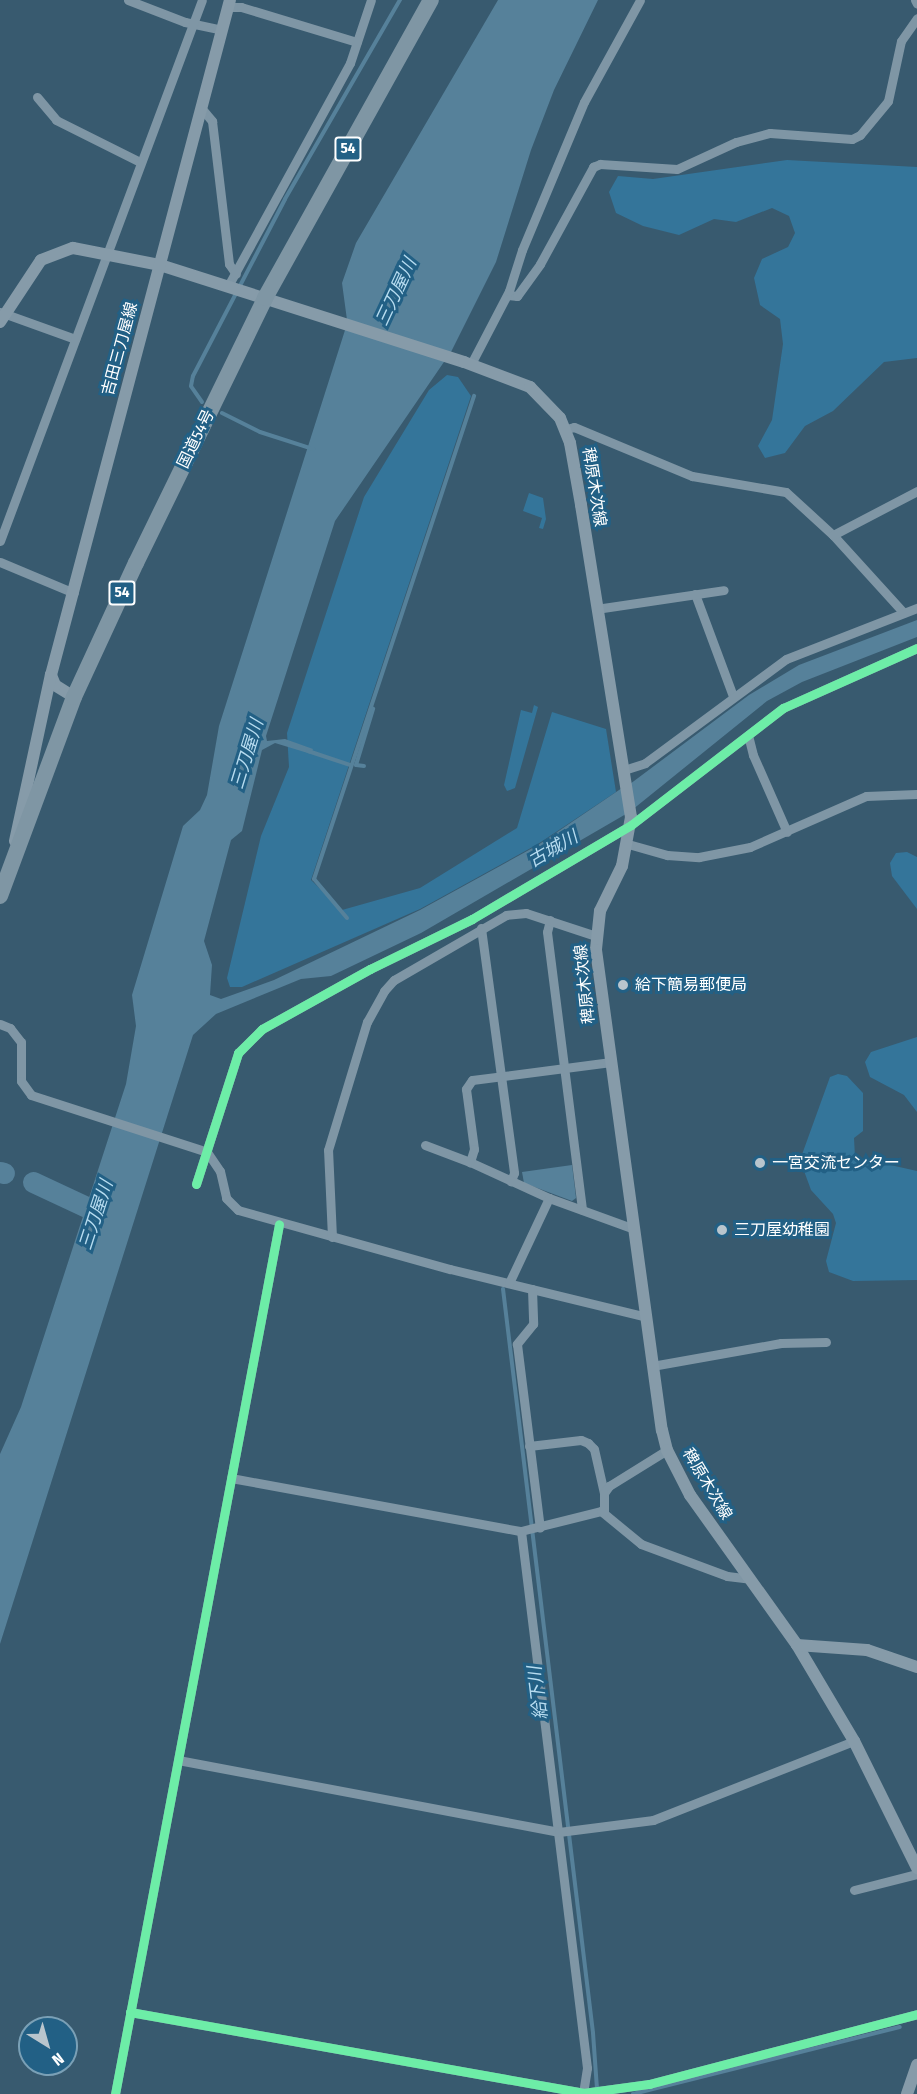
<!DOCTYPE html>
<meta charset="utf-8">
<style>
body{margin:0}
#map{position:relative;width:917px;height:2094px;overflow:hidden;background:#385a6f;font-family:"Fira Sans Condensed","Noto Sans JP",sans-serif}
div>[style]{position:absolute}
[style*='--x']{left:calc(var(--x)*1px);top:calc(var(--y)*1px);width:calc(var(--w)*1px);rotate:calc(var(--a)*1deg)}
.green>*{inset:0;background:#34759a}
.water>*{inset:0;background:#56819a}
.stream>*{height:4px;margin:-2px;padding:0 2px;transform-origin:2px;border-radius:2px;background:#56819a}
.river>*{height:21px;margin:-10.5px;padding:0 10.5px;transform-origin:10.5px;border-radius:10.5px;background:#56819a}
.street>*{height:9px;margin:-4.5px;padding:0 4.5px;transform-origin:4.5px;border-radius:4.5px;background:#7f96a5}
.secondary>*{height:12px;margin:-6px;padding:0 6px;transform-origin:6px;border-radius:6px;background:#869ba9}
.highway>*{height:16px;margin:-8px;padding:0 8px;transform-origin:8px;border-radius:8px;background:#7f96a4}
.cycleway>*{height:9px;margin:-4.5px;padding:0 4.5px;transform-origin:4.5px;border-radius:4.5px;background:#6deda7}
.dots>*{width:16px;height:16px;translate:-50% -50%;box-sizing:border-box;border:3px solid #226085;border-radius:50%}
span{translate:-50% -50%;white-space:nowrap;text-align:center;line-height:1.15;-webkit-text-stroke:6px #226085;paint-order:stroke}
.shield-label span{padding:2px 4px;background:#226085;border:2px solid;border-radius:4px;-webkit-text-stroke-width:0}
.shield-label{font-size:15px;color:#fff;font-weight:700}
.street-label{font-size:16px;color:#fff}
.poi-label{font-size:16px;color:#fff}
.left{translate:0 -50%;text-align:left}
.water-label{font-size:18px;color:#b7dcf0;font-style:italic}
.north{position:absolute;left:18px;top:2016px;width:60px;height:60px;box-sizing:border-box;background:#226085;border:2px solid #7aa0b6;border-radius:50%;rotate:143deg;font-size:16px;font-weight:700;line-height:24px;text-align:center;color:#fff}
.north::after{content:'';display:block;margin:auto;width:21px;height:27px;background:#b9c5cd;clip-path:polygon(50% 0,100% 100%,50% 72%,0 100%)}
</style>
<div id="map">
<div class="green">
<i style="clip-path:polygon(787px 160px,917px 167px,917px 358px,884px 362px,833px 411px,805px 426px,785px 453px,765px 458px,758px 446px,772px 420px,783px 344px,780px 319px,760px 305px,754px 278px,762px 259px,788px 247px,795px 233px,789px 216px,772px 208px,736px 222px,714px 219px,679px 235px,643px 226px,616px 213px,609px 192px,618px 176px,653px 179px)"></i>
<i style="clip-path:polygon(447px 375px,458px 377px,471px 396px,311px 880px,342px 910px,420px 888px,517px 828px,552px 712px,606px 729px,616px 792px,538px 844px,420px 909px,242px 987px,230px 987px,227px 978px,261px 836px,289px 767px,287px 733px,364px 497px,429px 390px)"></i>
<i style="clip-path:polygon(529px 493px,543px 498px,546px 519px,543px 529px,539px 528px,542px 518px,523px 511px)"></i>
<i style="clip-path:polygon(534px 705px,538px 707px,515px 788px,507px 791px,504px 785px,521px 710px,532px 713px)"></i>
<i style="clip-path:polygon(907px 852px,917px 857px,917px 909px,892px 876px,890px 863px,896px 853px)"></i>
<i style="clip-path:polygon(917px 1037px,917px 1112px,904px 1095px,870px 1077px,865px 1062px,871px 1052px)"></i>
<i style="clip-path:polygon(838px 1074px,847px 1076px,863px 1093px,863px 1131px,854px 1138px,855px 1157px,917px 1171px,917px 1280px,853px 1281px,829px 1272px,826px 1261px,836px 1223px,833px 1214px,811px 1190px,800px 1160px,830px 1077px)"></i>
</div>
<div class="water">
<i style="clip-path:polygon(498px 0,598px 0,554px 90px,531px 150px,496px 262px,450px 354px,347px 320px,342px 283px,356px 243px)"></i>
<i style="clip-path:polygon(346px 327px,446px 359px,335px 521px,266px 736px,267px 741px,285px 739px,313px 749px,311px 754px,275px 743px,262px 750px,242px 831px,231px 840px,204px 941px,212px 965px,210px 995px,221px 999px,274px 980px,420px 910px,538px 845px,622px 788px,626px 814px,421px 933px,331px 976px,301px 979px,216px 1014px,193px 1035px,0 1644px,0 1454px,21px 1407px,126px 1084px,136px 1026px,132px 995px,183px 826px,200px 810px,207px 795px,219px 726px)"></i>
<i style="clip-path:polygon(917px 620px,917px 637px,802px 682px,767px 701px,632px 810px,630px 784px,749px 695px,799px 665px)"></i>
<i style="clip-path:polygon(572px 1165px,576px 1198px,572px 1201px,524px 1183px,522px 1172px)"></i>
</div>
<div class="stream">
<i style="--x:202;--y:402;--w:19;--a:-125"></i>
<i style="--x:191;--y:386;--w:10;--a:-79"></i>
<i style="--x:193;--y:376;--w:199;--a:-62.5"></i>
<i style="--x:285;--y:199;--w:230;--a:-60"></i>
<i style="--x:222;--y:413;--w:42;--a:26.6"></i>
<i style="--x:260;--y:432;--w:56;--a:17.8"></i>
<i style="--x:308;--y:751;--w:44;--a:18.4"></i>
<i style="--x:364;--y:766;--w:8;--a:-173"></i>
<i style="--x:356;--y:765;--w:59;--a:-73.1"></i>
<i style="--x:347;--y:918;--w:51;--a:-130.2"></i>
<i style="--x:314;--y:879;--w:509;--a:-71.67"></i>
<i style="--x:503;--y:1289;--w:749;--a:83.1"></i>
<i style="--x:593;--y:2033;--w:56;--a:85.9"></i>
<i style="--x:633;--y:2094;--w:275;--a:-14.1"></i>
</div>
<div class="river">
<i style="--x:0;--y:1172;--w:4;--a:14"></i>
<i style="--x:33;--y:1182;--w:68;--a:25.1"></i>
</div>
<div class="street">
<i style="--x:128;--y:0;--w:61;--a:21.1"></i>
<i style="--x:185;--y:22;--w:38;--a:12"></i>
<i style="--x:915;--y:0;--w:4;--a:63"></i>
<i style="--x:228;--y:7;--w:13;--a:0"></i>
<i style="--x:241;--y:7;--w:121;--a:16.8"></i>
<i style="--x:37;--y:97;--w:30;--a:50"></i>
<i style="--x:56;--y:120;--w:94;--a:26.6"></i>
<i style="--x:202;--y:109;--w:16;--a:50"></i>
<i style="--x:212;--y:121;--w:144;--a:83.2"></i>
<i style="--x:229;--y:264;--w:12;--a:55"></i>
<i style="--x:228;--y:286;--w:254;--a:-61.3"></i>
<i style="--x:350;--y:63;--w:66;--a:-71.6"></i>
<i style="--x:508;--y:295;--w:9;--a:6"></i>
<i style="--x:517;--y:296;--w:39;--a:-54"></i>
<i style="--x:540;--y:264;--w:111;--a:-61.3"></i>
<i style="--x:593;--y:167;--w:8;--a:-23"></i>
<i style="--x:600;--y:164;--w:77;--a:3.7"></i>
<i style="--x:677;--y:169;--w:65;--a:-24.6"></i>
<i style="--x:736;--y:142;--w:35;--a:-15"></i>
<i style="--x:770;--y:133;--w:82;--a:4.2"></i>
<i style="--x:852;--y:139;--w:9;--a:-27"></i>
<i style="--x:860;--y:135;--w:44;--a:-50.5"></i>
<i style="--x:888;--y:101;--w:61;--a:-77.8"></i>
<i style="--x:901;--y:41;--w:28;--a:-55"></i>
<i style="--x:0;--y:312;--w:80;--a:19.8"></i>
<i style="--x:471;--y:364;--w:82;--a:-62.5"></i>
<i style="--x:509;--y:291;--w:43;--a:-72.4"></i>
<i style="--x:522;--y:250;--w:160;--a:-67.3"></i>
<i style="--x:584;--y:102;--w:116;--a:-61.2"></i>
<i style="--x:566;--y:429;--w:8;--a:-14"></i>
<i style="--x:574;--y:427;--w:128;--a:22.6"></i>
<i style="--x:692;--y:476;--w:95;--a:9.7"></i>
<i style="--x:786;--y:492;--w:64;--a:42.5"></i>
<i style="--x:833;--y:535;--w:105;--a:47.7"></i>
<i style="--x:833;--y:535;--w:95;--a:-27.6"></i>
<i style="--x:0;--y:541;--w:577;--a:-69.53"></i>
<i style="--x:0;--y:562;--w:80;--a:22.7"></i>
<i style="--x:695;--y:594;--w:109;--a:69.6"></i>
<i style="--x:596;--y:609;--w:129;--a:-8.4"></i>
<i style="--x:748;--y:735;--w:21;--a:76"></i>
<i style="--x:753;--y:755;--w:84;--a:66.2"></i>
<i style="--x:624;--y:770;--w:22;--a:-18"></i>
<i style="--x:645;--y:763;--w:175;--a:-36.4"></i>
<i style="--x:786;--y:659;--w:141;--a:-21.3"></i>
<i style="--x:628;--y:844;--w:41;--a:15.8"></i>
<i style="--x:667;--y:855;--w:32;--a:4"></i>
<i style="--x:699;--y:857;--w:52;--a:-11.1"></i>
<i style="--x:750;--y:847;--w:127;--a:-23.7"></i>
<i style="--x:866;--y:796;--w:51;--a:-2.2"></i>
<i style="--x:550;--y:920;--w:12;--a:104"></i>
<i style="--x:547;--y:932;--w:280;--a:82.8"></i>
<i style="--x:481;--y:928;--w:247;--a:82.3"></i>
<i style="--x:514;--y:1173;--w:9;--a:111"></i>
<i style="--x:0;--y:1024;--w:11;--a:22"></i>
<i style="--x:10;--y:1028;--w:18;--a:52"></i>
<i style="--x:21;--y:1042;--w:39;--a:90"></i>
<i style="--x:21;--y:1081;--w:17;--a:54"></i>
<i style="--x:31;--y:1095;--w:185;--a:17.9"></i>
<i style="--x:207;--y:1152;--w:23;--a:56"></i>
<i style="--x:220;--y:1171;--w:28;--a:77"></i>
<i style="--x:226;--y:1198;--w:17;--a:45"></i>
<i style="--x:238;--y:1210;--w:220;--a:15.6"></i>
<i style="--x:450;--y:1269;--w:199;--a:13.7"></i>
<i style="--x:611;--y:1062;--w:140;--a:172.6"></i>
<i style="--x:472;--y:1080;--w:11;--a:124"></i>
<i style="--x:466;--y:1089;--w:61;--a:82.4"></i>
<i style="--x:474;--y:1149;--w:14;--a:107"></i>
<i style="--x:470;--y:1162;--w:87;--a:24.5"></i>
<i style="--x:549;--y:1198;--w:90;--a:20"></i>
<i style="--x:425;--y:1145;--w:48;--a:20.7"></i>
<i style="--x:196;--y:1184;--w:138;--a:-72.2"></i>
<i style="--x:238;--y:1053;--w:34;--a:-45"></i>
<i style="--x:262;--y:1029;--w:124;--a:-29.1"></i>
<i style="--x:370;--y:969;--w:114;--a:-26.1"></i>
<i style="--x:472;--y:919;--w:185;--a:-30.6"></i>
<i style="--x:631;--y:825;--w:192;--a:-37.6"></i>
<i style="--x:783;--y:708;--w:147;--a:-24.1"></i>
<i style="--x:332;--y:1237;--w:87;--a:-92.6"></i>
<i style="--x:328;--y:1150;--w:134;--a:-73.1"></i>
<i style="--x:367;--y:1022;--w:35;--a:-61"></i>
<i style="--x:384;--y:991;--w:15;--a:-48"></i>
<i style="--x:394;--y:980;--w:129;--a:-30.1"></i>
<i style="--x:506;--y:915;--w:20;--a:-6"></i>
<i style="--x:526;--y:913;--w:74;--a:18.2"></i>
<i style="--x:509;--y:1283;--w:94;--a:-64.8"></i>
<i style="--x:532;--y:1289;--w:35;--a:88"></i>
<i style="--x:533;--y:1324;--w:26;--a:129"></i>
<i style="--x:517;--y:1344;--w:185;--a:82.9"></i>
<i style="--x:652;--y:1366;--w:131;--a:-10.1"></i>
<i style="--x:781;--y:1343;--w:45;--a:-1.3"></i>
<i style="--x:529;--y:1446;--w:52;--a:-6.6"></i>
<i style="--x:581;--y:1440;--w:8;--a:23"></i>
<i style="--x:588;--y:1443;--w:8;--a:45"></i>
<i style="--x:594;--y:1449;--w:45;--a:77.2"></i>
<i style="--x:231;--y:1478;--w:295;--a:10.4"></i>
<i style="--x:521;--y:1531;--w:82;--a:-14"></i>
<i style="--x:601;--y:1511;--w:52;--a:39.5"></i>
<i style="--x:641;--y:1544;--w:92;--a:20.4"></i>
<i style="--x:727;--y:1576;--w:23;--a:7"></i>
<i style="--x:604;--y:1512;--w:19;--a:-90"></i>
<i style="--x:604;--y:1493;--w:9;--a:-54"></i>
<i style="--x:609;--y:1486;--w:68;--a:-31.8"></i>
<i style="--x:521;--y:1531;--w:541;--a:82.99"></i>
<i style="--x:587;--y:2068;--w:26;--a:99"></i>
<i style="--x:178;--y:1760;--w:388;--a:10.7"></i>
<i style="--x:559;--y:1832;--w:95;--a:-7.3"></i>
<i style="--x:653;--y:1820;--w:216;--a:-21.5"></i>
<i style="--x:854;--y:1890;--w:65;--a:-14.3"></i>
<i style="--x:130;--y:2012;--w:460;--a:10.1"></i>
<i style="--x:583;--y:2093;--w:67;--a:-7.8"></i>
<i style="--x:649;--y:2084;--w:277;--a:-14.6"></i>
<i style="--x:115;--y:2094;--w:885;--a:-79.32"></i>
</div>
<div class="secondary">
<i style="--x:0;--y:322;--w:74;--a:-56.5"></i>
<i style="--x:41;--y:260;--w:34;--a:-21"></i>
<i style="--x:73;--y:248;--w:89;--a:11.1"></i>
<i style="--x:160;--y:265;--w:319;--a:17.7"></i>
<i style="--x:464;--y:362;--w:71;--a:20.7"></i>
<i style="--x:530;--y:387;--w:43;--a:45.9"></i>
<i style="--x:560;--y:418;--w:27;--a:68"></i>
<i style="--x:570;--y:443;--w:63;--a:79.9"></i>
<i style="--x:581;--y:505;--w:316;--a:80.9"></i>
<i style="--x:631;--y:817;--w:50;--a:100.4"></i>
<i style="--x:622;--y:866;--w:50;--a:116.1"></i>
<i style="--x:600;--y:911;--w:39;--a:96"></i>
<i style="--x:596;--y:950;--w:485;--a:82.2"></i>
<i style="--x:662;--y:1430;--w:21;--a:76"></i>
<i style="--x:667;--y:1450;--w:51;--a:62.9"></i>
<i style="--x:690;--y:1495;--w:184;--a:54.5"></i>
<i style="--x:797;--y:1645;--w:112;--a:59.3"></i>
<i style="--x:854;--y:1741;--w:142;--a:63.6"></i>
<i style="--x:74;--y:697;--w:22;--a:-148"></i>
<i style="--x:55;--y:685;--w:11;--a:-112"></i>
<i style="--x:51;--y:675;--w:698;--a:-75.15"></i>
<i style="--x:15;--y:841;--w:170;--a:-77.8"></i>
<i style="--x:797;--y:1645;--w:70;--a:4.1"></i>
<i style="--x:867;--y:1650;--w:53;--a:18.8"></i>
<i style="--x:907;--y:2094;--w:31;--a:-71"></i>
</div>
<div class="highway">
<i style="--x:0;--y:896;--w:212;--a:-69.6"></i>
<i style="--x:74;--y:697;--w:148;--a:-65.2"></i>
<i style="--x:136;--y:563;--w:295;--a:-64"></i>
<i style="--x:265;--y:298;--w:341;--a:-60.9"></i>
</div>
<div class="cycleway">
<i style="--x:196;--y:1184;--w:138;--a:-72.2"></i>
<i style="--x:238;--y:1053;--w:34;--a:-45"></i>
<i style="--x:262;--y:1029;--w:124;--a:-29.1"></i>
<i style="--x:370;--y:969;--w:114;--a:-26.1"></i>
<i style="--x:472;--y:919;--w:185;--a:-30.6"></i>
<i style="--x:631;--y:825;--w:192;--a:-37.6"></i>
<i style="--x:783;--y:708;--w:147;--a:-24.1"></i>
<i style="--x:130;--y:2012;--w:460;--a:10.1"></i>
<i style="--x:583;--y:2093;--w:67;--a:-7.8"></i>
<i style="--x:649;--y:2084;--w:277;--a:-14.6"></i>
<i style="--x:115;--y:2094;--w:885;--a:-79.32"></i>
</div>
<div class="dots">
<i style="left:623px;top:985px;background:#b9c5cd"></i>
<i style="left:760px;top:1163px;background:#b9c5cd"></i>
<i style="left:722px;top:1230px;background:#b9c5cd"></i>
</div>
<div class="shield-label">
<span style="left:348px;top:149px">54</span>
<span style="left:122px;top:593px">54</span>
</div>
<div class="street-label">
<span style="left:120px;top:349px;rotate:-75deg">吉田三刀屋線</span>
<span style="left:196px;top:439px;rotate:-64deg">国道54号</span>
<span style="left:594px;top:487px;rotate:81deg">稗原木次線</span>
<span style="left:585px;top:984px;rotate:-96deg">稗原木次線</span>
<span style="left:707px;top:1484px;rotate:59deg">稗原木次線</span>
</div>
<div class="poi-label">
<span class="left" style="left:635px;top:985px">給下簡易郵便局</span>
<span class="left" style="left:772px;top:1163px">一宮交流センター</span>
<span class="left" style="left:734px;top:1230px">三刀屋幼稚園</span>
</div>
<div class="water-label">
<span style="left:396px;top:292px;rotate:-65deg">三刀屋川</span>
<span style="left:247px;top:754px;rotate:-73deg">三刀屋川</span>
<span style="left:553px;top:849px;rotate:-30deg">古城川</span>
<span style="left:96px;top:1215px;rotate:-72deg">三刀屋川</span>
<span style="left:538px;top:1693px;rotate:-97deg">給下川</span>
</div>
<div class="north">N</div>
</div>
